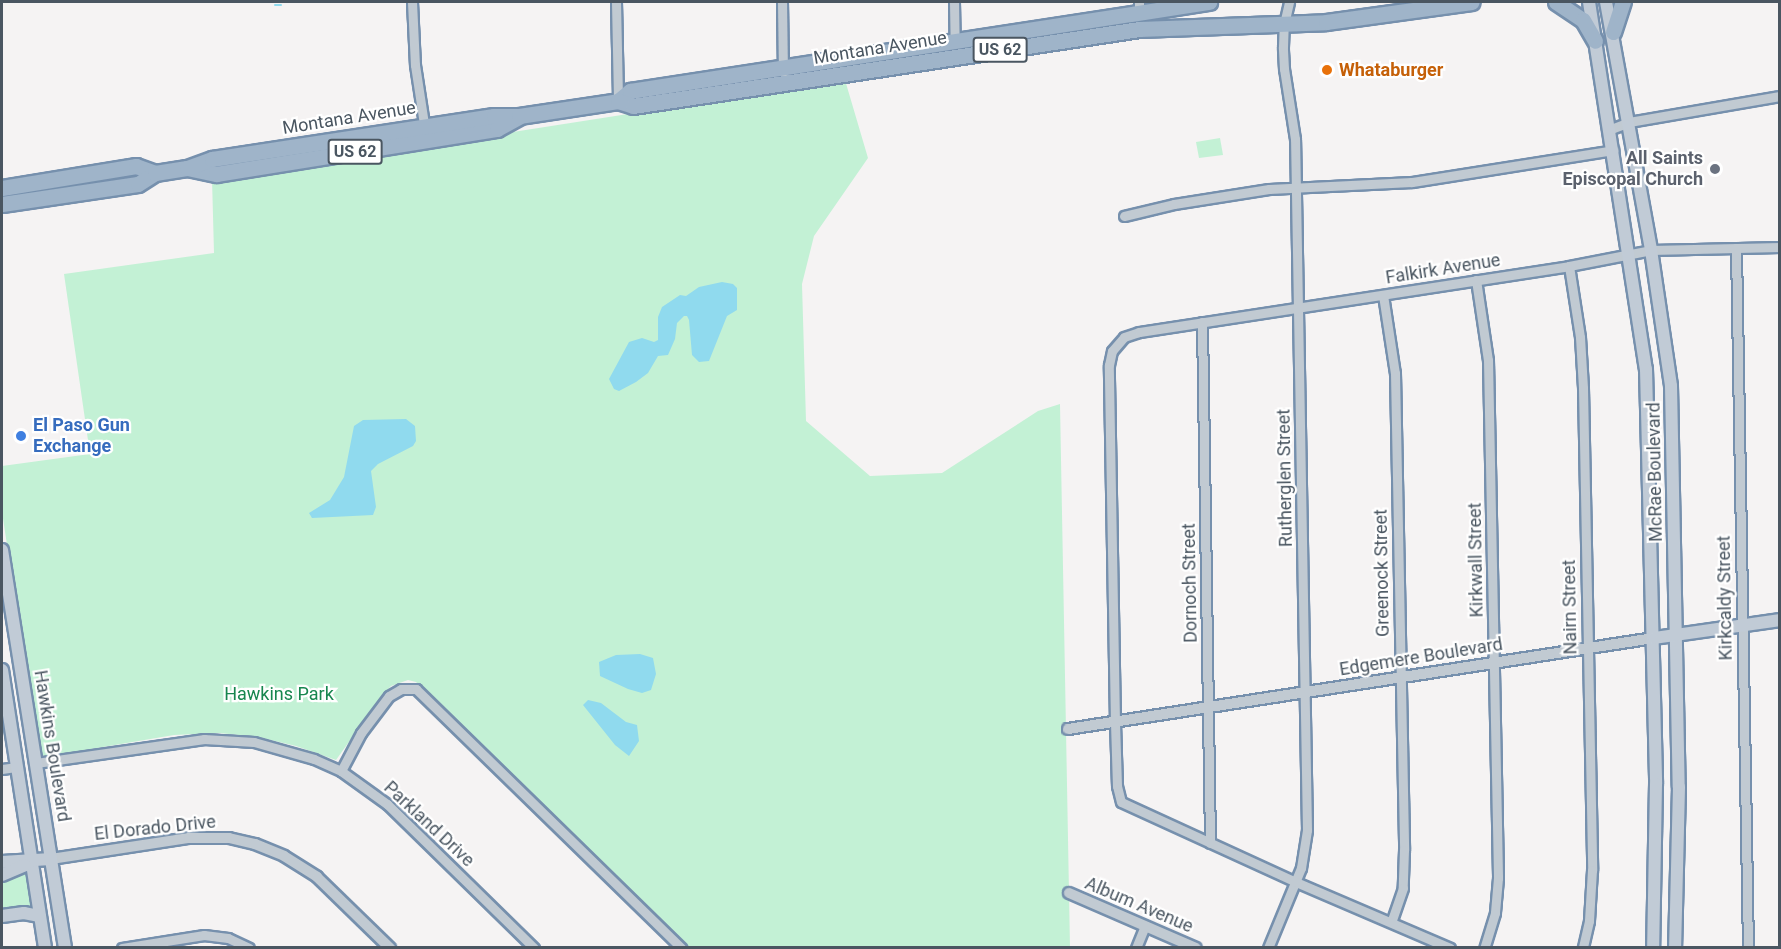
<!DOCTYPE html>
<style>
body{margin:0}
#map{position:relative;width:1781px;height:949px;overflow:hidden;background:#f5f3f3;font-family:Roboto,sans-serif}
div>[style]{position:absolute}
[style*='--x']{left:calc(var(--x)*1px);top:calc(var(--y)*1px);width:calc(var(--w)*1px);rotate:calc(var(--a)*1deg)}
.green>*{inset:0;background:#c3f1d5}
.water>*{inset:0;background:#90daee}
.stream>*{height:2px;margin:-1px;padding:0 1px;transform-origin:1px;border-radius:1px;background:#90daee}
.roads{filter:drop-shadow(2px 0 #7690ad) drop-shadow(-2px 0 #7690ad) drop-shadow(0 2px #7690ad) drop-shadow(0 -2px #7690ad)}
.minor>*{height:9px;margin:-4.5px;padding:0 4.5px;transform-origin:4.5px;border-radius:4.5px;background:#c1cad2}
.tertiary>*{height:10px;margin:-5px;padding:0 5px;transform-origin:5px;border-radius:5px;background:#c1cad2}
.secondary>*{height:12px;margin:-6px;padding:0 6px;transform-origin:6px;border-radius:6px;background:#c1cbd6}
.trunk>*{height:15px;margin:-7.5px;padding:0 7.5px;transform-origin:7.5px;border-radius:7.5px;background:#9fb4c9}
.dots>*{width:16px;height:16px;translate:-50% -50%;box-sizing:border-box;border:3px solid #fff;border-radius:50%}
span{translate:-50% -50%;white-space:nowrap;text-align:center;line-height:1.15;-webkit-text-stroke:4.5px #fff;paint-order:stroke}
.shield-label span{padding:2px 4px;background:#fff;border:2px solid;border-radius:4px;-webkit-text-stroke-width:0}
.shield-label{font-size:16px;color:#4a5661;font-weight:700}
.street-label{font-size:18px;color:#4a5661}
.food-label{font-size:18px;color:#c56008;font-weight:700}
.left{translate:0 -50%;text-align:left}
.worship-label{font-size:18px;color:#5b616d;font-weight:700}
.right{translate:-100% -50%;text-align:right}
.shop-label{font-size:18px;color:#366cbe;font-weight:700}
.park-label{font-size:18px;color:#17864f}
.frame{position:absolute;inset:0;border:3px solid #4a5661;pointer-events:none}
</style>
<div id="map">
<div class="green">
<i style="clip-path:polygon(845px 80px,868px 158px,814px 236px,802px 284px,806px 421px,870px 476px,942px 473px,1038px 411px,1060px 404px,1070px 947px,689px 947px,416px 682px,408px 680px,391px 686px,381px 697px,336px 760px,296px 746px,258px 737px,219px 733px,174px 735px,44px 757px,38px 748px,2px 512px,2px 466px,90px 454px,64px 274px,214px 253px,212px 179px)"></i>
<i style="clip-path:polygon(1220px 138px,1223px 155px,1199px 158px,1196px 142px)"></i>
<i style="clip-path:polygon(25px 863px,33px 910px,2px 914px,2px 866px)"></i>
</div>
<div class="water">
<i style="clip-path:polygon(722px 282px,733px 284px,737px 288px,737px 310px,727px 316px,709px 361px,699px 362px,692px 355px,689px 320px,687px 316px,684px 316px,677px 323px,675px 339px,668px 355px,658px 356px,648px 373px,636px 382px,619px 391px,614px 389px,609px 379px,629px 342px,642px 338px,654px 342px,658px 340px,658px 317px,662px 307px,680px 295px,686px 296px,699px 287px)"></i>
<i style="clip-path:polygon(406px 419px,415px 426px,416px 441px,413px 446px,378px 464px,371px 471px,376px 507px,373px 515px,312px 518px,309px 513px,330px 500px,344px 477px,354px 426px,363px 420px)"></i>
<i style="clip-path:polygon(616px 655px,640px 654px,653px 658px,656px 674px,651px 690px,642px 693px,628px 689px,600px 676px,599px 662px)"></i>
<i style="clip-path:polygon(588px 700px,601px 703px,626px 722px,637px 725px,639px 741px,629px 756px,615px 745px,583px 705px)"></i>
</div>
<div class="stream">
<i style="--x:275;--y:5;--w:6;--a:0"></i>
</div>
<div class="roads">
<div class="minor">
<i style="--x:412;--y:2;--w:63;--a:87.3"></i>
<i style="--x:415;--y:65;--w:66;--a:81.3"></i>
<i style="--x:616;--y:2;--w:99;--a:88.8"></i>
<i style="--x:782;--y:2;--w:70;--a:89.2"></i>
<i style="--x:954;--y:2;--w:39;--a:89"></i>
<i style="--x:1139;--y:2;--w:9;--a:90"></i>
<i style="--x:1611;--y:129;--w:19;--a:-21"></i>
<i style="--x:1629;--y:122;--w:153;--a:-9.8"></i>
<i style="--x:1124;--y:216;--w:51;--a:-13.5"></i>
<i style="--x:1174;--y:204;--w:96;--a:-9"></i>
<i style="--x:1269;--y:189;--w:143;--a:-2.8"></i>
<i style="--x:1412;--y:182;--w:204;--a:-9"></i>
<i style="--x:1736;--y:248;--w:700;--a:89.02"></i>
<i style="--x:1569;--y:266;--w:72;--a:81.2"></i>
<i style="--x:1580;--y:337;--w:51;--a:86.6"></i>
<i style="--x:1583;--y:388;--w:482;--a:88.9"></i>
<i style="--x:1592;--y:870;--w:51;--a:93.4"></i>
<i style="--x:1589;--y:921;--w:28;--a:103"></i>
<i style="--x:1476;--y:280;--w:81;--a:81.5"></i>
<i style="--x:1488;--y:360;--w:518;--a:88.89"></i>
<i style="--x:1498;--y:878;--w:35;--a:95"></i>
<i style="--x:1495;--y:913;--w:37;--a:107"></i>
<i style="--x:1383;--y:295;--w:79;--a:81.3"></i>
<i style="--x:1395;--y:373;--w:477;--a:88.9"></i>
<i style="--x:1404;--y:850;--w:38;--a:92"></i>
<i style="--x:1403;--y:888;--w:36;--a:109"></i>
<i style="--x:1202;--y:322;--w:521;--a:89.12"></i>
<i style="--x:36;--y:763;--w:170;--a:-8.1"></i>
<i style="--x:204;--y:739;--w:50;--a:3.4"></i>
<i style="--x:254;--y:742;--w:62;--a:15.8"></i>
<i style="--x:314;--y:759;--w:30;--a:24"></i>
<i style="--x:341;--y:771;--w:57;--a:35.7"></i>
<i style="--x:387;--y:804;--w:206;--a:44.4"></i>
<i style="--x:2;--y:769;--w:15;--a:-8"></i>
<i style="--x:341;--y:771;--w:43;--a:-62.2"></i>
<i style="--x:361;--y:733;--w:46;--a:-52.9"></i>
<i style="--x:389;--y:696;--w:14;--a:-30"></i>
<i style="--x:401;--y:689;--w:15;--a:0"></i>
<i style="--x:416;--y:689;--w:371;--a:44.3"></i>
<i style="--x:122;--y:948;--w:83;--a:-9"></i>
<i style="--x:204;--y:935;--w:24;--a:7"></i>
<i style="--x:228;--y:938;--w:23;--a:25"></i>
<i style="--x:1136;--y:948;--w:24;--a:-68"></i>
<i style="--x:1268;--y:948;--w:87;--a:-67.6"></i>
<i style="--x:1301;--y:868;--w:38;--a:-81"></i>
<i style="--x:1307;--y:830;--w:691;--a:-90.99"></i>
<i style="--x:1295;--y:139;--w:71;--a:-98.9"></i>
<i style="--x:1284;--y:69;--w:22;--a:-93"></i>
<i style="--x:1283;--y:47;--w:23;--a:-88"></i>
<i style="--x:1284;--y:24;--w:23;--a:-77"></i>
<i style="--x:1450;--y:948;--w:168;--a:-156.8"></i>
<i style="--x:1296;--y:882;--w:192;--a:-155.4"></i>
<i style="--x:1121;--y:802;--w:16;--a:-104"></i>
<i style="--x:1117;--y:786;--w:64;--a:-91.8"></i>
<i style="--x:1115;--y:722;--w:357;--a:-91"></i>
<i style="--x:1109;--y:365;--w:14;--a:-78"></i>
<i style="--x:1112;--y:351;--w:18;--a:-49"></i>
<i style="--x:1124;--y:337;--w:16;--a:-18"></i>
<i style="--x:1139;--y:332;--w:435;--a:-8.7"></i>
<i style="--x:1569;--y:266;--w:84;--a:-11"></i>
<i style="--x:1651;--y:250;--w:129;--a:-1.3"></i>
</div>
<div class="tertiary">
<i style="--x:1068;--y:729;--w:593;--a:-8.83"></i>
<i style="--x:51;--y:859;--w:140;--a:-8.7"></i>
<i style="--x:189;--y:838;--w:40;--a:0"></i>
<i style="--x:229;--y:838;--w:27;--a:13"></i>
<i style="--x:255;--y:844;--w:31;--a:22"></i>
<i style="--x:284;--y:856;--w:39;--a:32"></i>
<i style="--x:317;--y:877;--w:102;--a:44.2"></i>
<i style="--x:1069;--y:893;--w:138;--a:23.4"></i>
</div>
<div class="secondary">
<i style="--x:1589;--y:2;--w:371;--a:81.2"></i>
<i style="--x:1646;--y:369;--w:415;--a:88.6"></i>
<i style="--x:1656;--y:784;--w:164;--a:91"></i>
<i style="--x:1606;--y:2;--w:252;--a:79.7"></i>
<i style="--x:1651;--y:250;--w:137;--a:81.6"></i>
<i style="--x:1671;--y:386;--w:401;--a:88.9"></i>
<i style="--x:1679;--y:787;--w:161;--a:91.4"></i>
<i style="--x:2;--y:550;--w:403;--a:81"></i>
<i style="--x:1654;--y:638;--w:127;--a:-8.1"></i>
<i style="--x:2;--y:670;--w:281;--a:81.2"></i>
<i style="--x:2;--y:862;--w:49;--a:-3.5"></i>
<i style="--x:2;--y:875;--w:25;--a:-23"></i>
<i style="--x:2;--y:916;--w:22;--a:-8"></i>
<i style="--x:24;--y:913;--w:16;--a:11"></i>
</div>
<div class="trunk">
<i style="--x:1556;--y:2;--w:32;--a:34"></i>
<i style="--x:1583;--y:20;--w:24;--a:60"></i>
<i style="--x:1613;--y:32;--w:32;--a:-72"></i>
<i style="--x:618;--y:101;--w:16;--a:-40"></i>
<i style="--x:630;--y:91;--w:586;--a:-8.74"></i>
<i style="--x:187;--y:168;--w:30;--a:12"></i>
<i style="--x:216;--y:174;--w:285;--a:-9.1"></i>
<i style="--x:497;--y:129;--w:25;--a:-29"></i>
<i style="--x:2;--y:188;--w:136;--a:-9.3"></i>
<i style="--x:136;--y:166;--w:20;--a:20"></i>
<i style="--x:2;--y:204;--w:137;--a:-8.4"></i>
<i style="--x:138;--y:184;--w:20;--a:-33"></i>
<i style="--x:155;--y:173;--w:32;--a:-9"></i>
<i style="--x:187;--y:168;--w:27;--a:-20"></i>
<i style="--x:212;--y:159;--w:285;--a:-8.7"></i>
<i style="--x:494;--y:116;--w:25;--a:0"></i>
<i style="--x:519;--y:116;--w:100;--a:-8.6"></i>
<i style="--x:618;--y:101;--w:16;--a:18"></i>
<i style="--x:633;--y:106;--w:512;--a:-8.65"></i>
<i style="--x:1139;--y:29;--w:187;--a:-2.1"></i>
<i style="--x:1326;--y:22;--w:147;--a:-7.8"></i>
</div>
</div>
<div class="dots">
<i style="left:1327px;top:70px;background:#e8710a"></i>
<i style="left:1715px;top:169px;background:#6b7280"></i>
<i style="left:21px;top:436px;background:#3f7fe0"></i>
</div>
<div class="shield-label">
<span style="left:1000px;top:50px">US 62</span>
<span style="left:355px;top:152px">US 62</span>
</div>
<div class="street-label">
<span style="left:880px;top:48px;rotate:-9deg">Montana Avenue</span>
<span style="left:349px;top:118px;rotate:-9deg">Montana Avenue</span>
<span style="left:1443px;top:269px;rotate:-9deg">Falkirk Avenue</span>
<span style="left:1655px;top:472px;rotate:-91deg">McRae Boulevard</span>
<span style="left:1285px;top:478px;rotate:-91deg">Rutherglen Street</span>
<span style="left:1476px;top:560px;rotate:-91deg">Kirkwall Street</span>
<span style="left:1382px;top:573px;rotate:-91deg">Greenock Street</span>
<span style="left:1190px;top:583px;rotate:-91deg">Dornoch Street</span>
<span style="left:1725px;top:598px;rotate:-91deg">Kirkcaldy Street</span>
<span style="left:1570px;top:607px;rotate:-91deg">Nairn Street</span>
<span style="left:1421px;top:657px;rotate:-9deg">Edgemere Boulevard</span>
<span style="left:52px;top:746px;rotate:81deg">Hawkins Boulevard</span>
<span style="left:429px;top:824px;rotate:43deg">Parkland Drive</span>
<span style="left:155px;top:828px;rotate:-6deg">El Dorado Drive</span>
<span style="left:1139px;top:905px;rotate:23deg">Album Avenue</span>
</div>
<div class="food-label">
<span class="left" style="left:1339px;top:70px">Whataburger</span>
</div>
<div class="worship-label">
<span class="right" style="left:1703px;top:169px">All Saints<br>Episcopal Church</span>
</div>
<div class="shop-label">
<span class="left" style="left:33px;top:436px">El Paso Gun<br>Exchange</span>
</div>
<div class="park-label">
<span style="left:279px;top:694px">Hawkins Park</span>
</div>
<div class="frame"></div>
</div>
